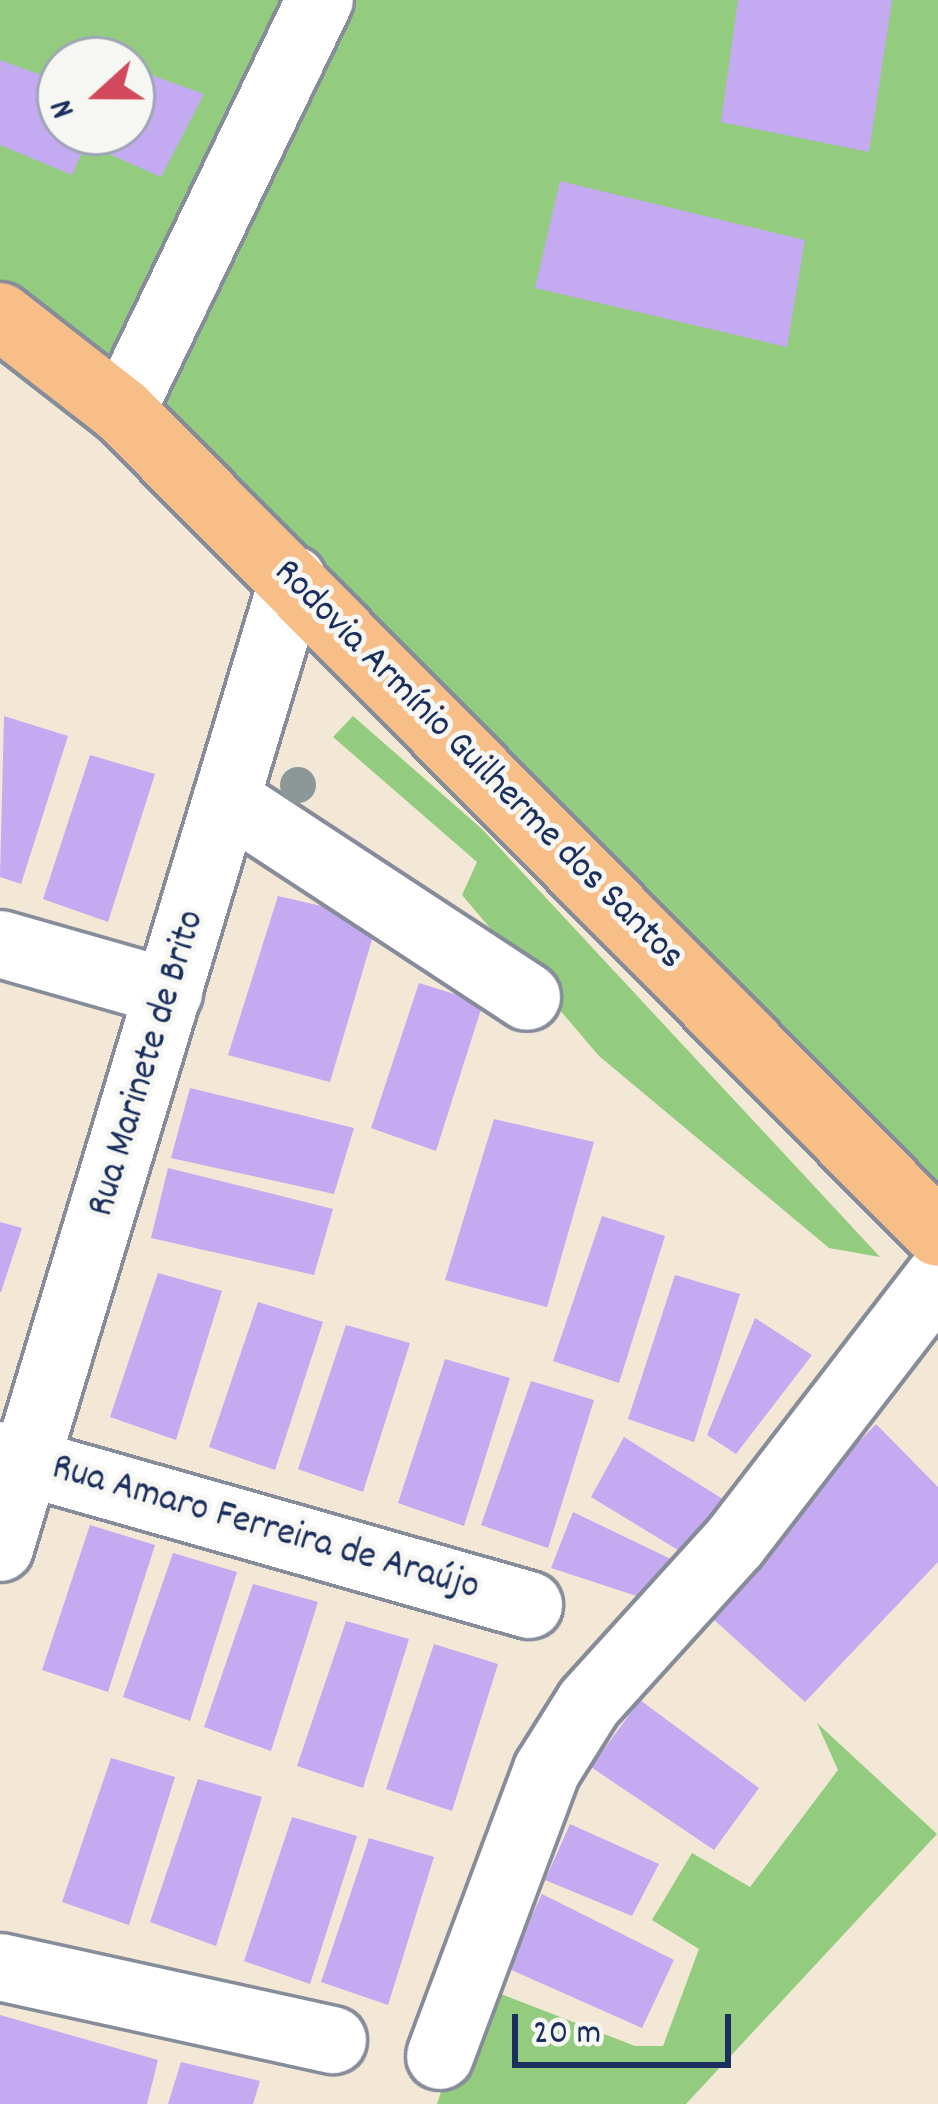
<!DOCTYPE html>
<meta charset="utf-8">
<style>
body{margin:0}
#map{position:relative;width:938px;height:2104px;overflow:hidden;background:#f2e8d5;font-family:Dekko,sans-serif}
div>[style]{position:absolute}
[style*='--x']{left:calc(var(--x)*1px);top:calc(var(--y)*1px);width:calc(var(--w)*1px);rotate:calc(var(--a)*1deg)}
.green>*{inset:0;background:#93cc7f}
.building>*{inset:0;background:#c4aaf1}
.roads{filter:drop-shadow(3px 0 #868c9a) drop-shadow(-3px 0 #868c9a) drop-shadow(0 3px #868c9a) drop-shadow(0 -3px #868c9a)}
.minor>*{height:66px;margin:-33px;padding:0 33px;transform-origin:33px;border-radius:33px;background:#fff}
.major>*{height:66px;margin:-33px;padding:0 33px;transform-origin:33px;border-radius:33px;background:#f7be87}
.trees>*{width:36px;height:36px;margin:-18px;border-radius:50%;background:#8c9898}
span{translate:-50% -50%;white-space:nowrap;text-align:center;line-height:1.15;-webkit-text-stroke:10px #f6f6f2;paint-order:stroke}
.street-label{font-size:39px;color:#1b2f5e}
.north{position:absolute;left:36px;top:36px;width:120px;height:120px;box-sizing:border-box;background:#f6f6f2;border:3px solid #9ea6b7;border-radius:50%;rotate:249deg;font-size:33px;font-weight:700;line-height:48px;text-align:center;color:#1b2f5e}
.north::after{content:'';display:block;margin:auto;width:42px;height:54px;background:#d1495b;clip-path:polygon(50% 0,100% 100%,50% 72%,0 100%)}
.scale{position:absolute;left:512px;top:2014px;width:219px;height:54px;box-sizing:border-box;border:6px solid #1b2f5e;border-top:0;padding-left:15px;font-size:36px;line-height:42px;white-space:nowrap;color:#1b2f5e;-webkit-text-stroke:9px #f6f6f2;paint-order:stroke}
</style>
<div id="map">
<div class="green">
<i style="clip-path:polygon(evenodd,0 0,938px 0,938px 1234px,0 320px,0 0,60px 60px,132px 60px,132px 132px,60px 132px,60px 60px)"></i>
<i style="clip-path:polygon(353px 716px,482px 829px,880px 1257px,829px 1248px,599px 1056px,462px 895px,477px 862px,333px 737px)"></i>
<i style="clip-path:polygon(817px 1723px,937px 1834px,686px 2104px,437px 2104px,478px 1985px,635px 2046px,663px 2046px,699px 1949px,652px 1920px,692px 1853px,750px 1887px,838px 1770px)"></i>
</div>
<div class="building">
<i style="clip-path:polygon(738px 0,892px 0,869px 152px,721px 122px)"></i>
<i style="clip-path:polygon(0 60px,60px 82px,60px 132px,91px 132px,72px 175px,0 145px)"></i>
<i style="clip-path:polygon(140px 71px,204px 94px,161px 177px,100px 150px,109px 132px,132px 132px)"></i>
<i style="clip-path:polygon(560px 181px,805px 240px,787px 347px,535px 288px)"></i>
<i style="clip-path:polygon(4px 716px,68px 736px,21px 884px,0 877px)"></i>
<i style="clip-path:polygon(90px 755px,155px 774px,108px 922px,43px 899px)"></i>
<i style="clip-path:polygon(278px 896px,378px 919px,330px 1082px,228px 1055px)"></i>
<i style="clip-path:polygon(419px 983px,483px 1003px,436px 1151px,371px 1128px)"></i>
<i style="clip-path:polygon(190px 1088px,354px 1128px,334px 1194px,171px 1158px)"></i>
<i style="clip-path:polygon(494px 1119px,594px 1142px,547px 1307px,445px 1280px)"></i>
<i style="clip-path:polygon(168px 1168px,333px 1209px,314px 1275px,151px 1238px)"></i>
<i style="clip-path:polygon(602px 1216px,665px 1236px,619px 1383px,553px 1361px)"></i>
<i style="clip-path:polygon(0 1222px,22px 1228px,1px 1292px,0 1292px)"></i>
<i style="clip-path:polygon(158px 1273px,222px 1291px,176px 1440px,110px 1417px)"></i>
<i style="clip-path:polygon(675px 1275px,740px 1294px,694px 1442px,628px 1419px)"></i>
<i style="clip-path:polygon(258px 1302px,323px 1322px,275px 1470px,209px 1447px)"></i>
<i style="clip-path:polygon(755px 1318px,812px 1355px,736px 1454px,707px 1435px)"></i>
<i style="clip-path:polygon(346px 1325px,410px 1343px,363px 1492px,298px 1469px)"></i>
<i style="clip-path:polygon(445px 1359px,510px 1378px,464px 1526px,398px 1503px)"></i>
<i style="clip-path:polygon(531px 1381px,594px 1400px,548px 1548px,481px 1525px)"></i>
<i style="clip-path:polygon(876px 1424px,938px 1487px,938px 1562px,805px 1702px,701px 1608px)"></i>
<i style="clip-path:polygon(624px 1437px,737px 1508px,701px 1564px,591px 1497px)"></i>
<i style="clip-path:polygon(573px 1512px,677px 1562px,655px 1602px,551px 1568px)"></i>
<i style="clip-path:polygon(90px 1525px,155px 1545px,108px 1692px,42px 1670px)"></i>
<i style="clip-path:polygon(173px 1553px,237px 1572px,190px 1721px,123px 1697px)"></i>
<i style="clip-path:polygon(253px 1584px,318px 1602px,271px 1751px,204px 1727px)"></i>
<i style="clip-path:polygon(346px 1621px,409px 1639px,363px 1788px,297px 1766px)"></i>
<i style="clip-path:polygon(434px 1644px,498px 1664px,452px 1811px,386px 1789px)"></i>
<i style="clip-path:polygon(640px 1700px,759px 1788px,714px 1850px,591px 1767px)"></i>
<i style="clip-path:polygon(111px 1758px,175px 1777px,129px 1925px,62px 1902px)"></i>
<i style="clip-path:polygon(198px 1779px,262px 1797px,216px 1946px,150px 1922px)"></i>
<i style="clip-path:polygon(292px 1817px,357px 1836px,310px 1984px,244px 1961px)"></i>
<i style="clip-path:polygon(570px 1824px,659px 1864px,632px 1916px,545px 1880px)"></i>
<i style="clip-path:polygon(369px 1838px,434px 1857px,388px 2005px,321px 1982px)"></i>
<i style="clip-path:polygon(542px 1894px,674px 1960px,642px 2028px,507px 1968px)"></i>
<i style="clip-path:polygon(0 2015px,158px 2060px,147px 2104px,0 2104px)"></i>
<i style="clip-path:polygon(181px 2062px,260px 2081px,253px 2104px,168px 2104px)"></i>
</div>
<div class="roads">
<div class="minor">
<i style="--x:122;--y:411;--w:456;--a:-64.3"></i>
<i style="--x:232;--y:803;--w:353;--a:33.3"></i>
<i style="--x:0;--y:944;--w:176;--a:15.9"></i>
<i style="--x:0;--y:1455;--w:550;--a:15.83"></i>
<i style="--x:0;--y:1548;--w:1012;--a:-73.18"></i>
<i style="--x:0;--y:1967;--w:341;--a:12.4"></i>
<i style="--x:440;--y:2056;--w:305;--a:-69.5"></i>
<i style="--x:547;--y:1770;--w:79;--a:-57.9"></i>
<i style="--x:589;--y:1703;--w:217;--a:-47.8"></i>
<i style="--x:735;--y:1542;--w:333;--a:-52.4"></i>
</div>
<div class="major">
<i style="--x:0;--y:316;--w:155;--a:37.9"></i>
<i style="--x:122;--y:411;--w:1158;--a:45.21"></i>
</div>
</div>
<div class="trees">
<i style="left:298px;top:785px"></i>
</div>
<div class="street-label">
<span style="left:477px;top:766px;rotate:45deg">Rodovia Armínio Guilherme dos Santos</span>
<span style="left:149px;top:1064px;rotate:-73deg">Rua Marinete de Brito</span>
<span style="left:265px;top:1530px;rotate:16deg">Rua Amaro Ferreira de Araújo</span>
</div>
<div class="north">N</div>
<div class="scale">20 m</div>
</div>
